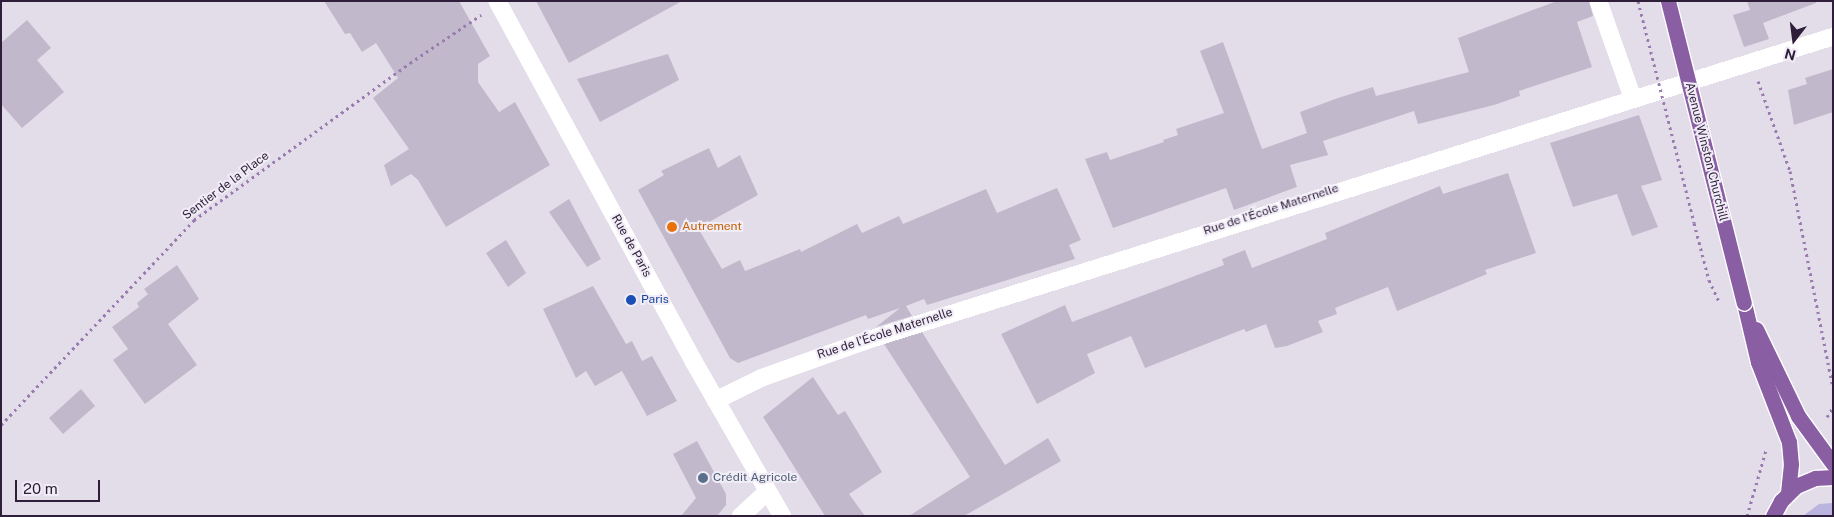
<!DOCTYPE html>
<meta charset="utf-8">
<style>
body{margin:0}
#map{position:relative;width:1834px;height:517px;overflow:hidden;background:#e3ddea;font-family:"Public Sans",sans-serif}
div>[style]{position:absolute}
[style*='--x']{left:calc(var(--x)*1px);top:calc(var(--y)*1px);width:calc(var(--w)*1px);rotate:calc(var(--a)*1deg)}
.green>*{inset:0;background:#bab4de}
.building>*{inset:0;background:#c1b9cb}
.path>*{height:3px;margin-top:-1.5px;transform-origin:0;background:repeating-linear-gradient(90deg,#997bb0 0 2.5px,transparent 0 6.5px)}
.roads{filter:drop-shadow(1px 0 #fff) drop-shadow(-1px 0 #fff) drop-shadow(0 1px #fff) drop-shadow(0 -1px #fff)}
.minor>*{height:15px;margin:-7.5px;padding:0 7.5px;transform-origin:7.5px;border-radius:7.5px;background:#fff}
.major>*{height:15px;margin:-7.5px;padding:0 7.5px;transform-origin:7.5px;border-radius:7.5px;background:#8a5ea3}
.path-bridge>*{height:3px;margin-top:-1.5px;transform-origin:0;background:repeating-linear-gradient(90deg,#997bb0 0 2.5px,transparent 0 6.5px)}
.bridges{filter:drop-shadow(1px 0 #fff) drop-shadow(-1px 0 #fff) drop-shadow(0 1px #fff) drop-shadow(0 -1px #fff)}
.major-bridge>*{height:15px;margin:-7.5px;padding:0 7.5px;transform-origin:7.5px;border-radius:7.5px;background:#8a5ea3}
.dots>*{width:14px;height:14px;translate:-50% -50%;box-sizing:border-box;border:2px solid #f1edf7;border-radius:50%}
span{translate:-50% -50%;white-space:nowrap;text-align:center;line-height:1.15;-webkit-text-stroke:4px #f1edf7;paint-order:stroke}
.street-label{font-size:12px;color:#2f1e3a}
.food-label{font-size:12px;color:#c56008}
.left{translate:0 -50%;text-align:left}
.transit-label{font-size:12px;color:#164399}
.service-label{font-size:12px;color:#4e5e75}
.frame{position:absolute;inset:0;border:2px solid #2f1e3a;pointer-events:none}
.north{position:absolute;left:1769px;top:15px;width:50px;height:50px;-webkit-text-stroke:4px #f1edf7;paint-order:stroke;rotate:195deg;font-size:14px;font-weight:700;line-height:20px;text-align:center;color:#2f1e3a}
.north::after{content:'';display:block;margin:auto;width:18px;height:22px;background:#2f1e3a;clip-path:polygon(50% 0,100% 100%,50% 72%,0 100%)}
.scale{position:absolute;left:15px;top:480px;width:85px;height:22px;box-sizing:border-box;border:2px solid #2f1e3a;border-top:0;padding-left:6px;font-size:15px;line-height:18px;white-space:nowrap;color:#2f1e3a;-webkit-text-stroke:4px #f1edf7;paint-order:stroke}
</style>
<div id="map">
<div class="green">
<i style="clip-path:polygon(1833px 503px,1833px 516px,1803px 516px,1819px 504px)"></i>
</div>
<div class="building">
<i style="clip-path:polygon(324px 1px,459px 1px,490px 56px,478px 64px,478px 82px,499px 112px,515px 102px,550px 165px,446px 227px,418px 180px,411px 174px,391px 186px,384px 165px,409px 149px,373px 98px,398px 78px,376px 43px,362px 52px,350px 33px,345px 34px)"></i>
<i style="clip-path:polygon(536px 1px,682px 1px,569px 63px)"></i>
<i style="clip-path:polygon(1557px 1px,1589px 1px,1593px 16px,1577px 22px,1592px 67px,1519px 91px,1520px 96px,1494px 105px,1418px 124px,1414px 111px,1323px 141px,1328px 155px,1290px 165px,1297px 187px,1234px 210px,1226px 188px,1113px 228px,1085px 159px,1107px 152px,1110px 160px,1164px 142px,1163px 140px,1178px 135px,1176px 129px,1224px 113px,1200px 51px,1223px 42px,1262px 149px,1307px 133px,1300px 112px,1338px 98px,1373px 87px,1376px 96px,1469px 72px,1458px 38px)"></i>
<i style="clip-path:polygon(1747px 1px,1816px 1px,1816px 3px,1763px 23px,1769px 39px,1744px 47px,1733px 15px,1750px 10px)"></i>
<i style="clip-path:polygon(27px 20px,51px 48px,37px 60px,64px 92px,22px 128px,1px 104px,1px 43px)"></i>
<i style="clip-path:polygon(668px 54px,679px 80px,600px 122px,577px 79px)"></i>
<i style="clip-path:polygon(1833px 69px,1833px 112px,1794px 125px,1788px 90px,1807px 84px,1805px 78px)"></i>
<i style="clip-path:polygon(1639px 115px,1662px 180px,1641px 186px,1658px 227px,1632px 236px,1617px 194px,1573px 207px,1550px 143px)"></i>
<i style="clip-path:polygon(709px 148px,718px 168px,740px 155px,758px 195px,698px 228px,722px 269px,740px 260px,745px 271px,800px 249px,801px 252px,857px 224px,862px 233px,899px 216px,903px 224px,986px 189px,997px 213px,1057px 188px,1081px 240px,1069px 245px,1075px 259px,927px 305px,924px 299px,906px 306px,912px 316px,876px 327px,900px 308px,868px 319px,866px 315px,738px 363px,730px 358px,638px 190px,664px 175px,661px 171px)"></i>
<i style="clip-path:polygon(1508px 173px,1536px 253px,1485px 270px,1487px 274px,1397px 311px,1388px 287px,1335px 308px,1337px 314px,1318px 321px,1323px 332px,1287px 346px,1275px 348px,1266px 324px,1246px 332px,1244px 329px,1145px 368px,1131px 336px,1087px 354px,1095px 373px,1037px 404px,1001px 334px,1065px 305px,1072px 322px,1224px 265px,1222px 259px,1245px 250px,1252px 268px,1327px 239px,1325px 233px,1440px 186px,1443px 194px)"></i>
<i style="clip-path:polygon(569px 199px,601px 259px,587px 267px,549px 212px)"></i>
<i style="clip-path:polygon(506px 240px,526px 273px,508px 287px,486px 253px)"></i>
<i style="clip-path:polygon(177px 265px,199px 299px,168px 324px,197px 365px,145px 404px,113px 360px,128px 349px,112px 327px,139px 307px,137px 303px,148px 294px,144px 289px)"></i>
<i style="clip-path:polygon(593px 286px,626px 344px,632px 341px,642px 361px,652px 356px,677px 401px,647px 416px,622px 371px,595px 386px,586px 371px,576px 378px,543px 309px)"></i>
<i style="clip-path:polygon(922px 332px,1005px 465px,1048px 438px,1061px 461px,964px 516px,909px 516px,970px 477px,884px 344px)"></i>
<i style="clip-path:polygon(813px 377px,838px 415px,845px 411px,882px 472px,849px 494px,865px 516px,825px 516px,763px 417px)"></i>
<i style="clip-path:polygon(81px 389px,95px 406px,63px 434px,49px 418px)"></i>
<i style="clip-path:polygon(697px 441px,726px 494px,726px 505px,717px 516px,681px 516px,696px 498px,673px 454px)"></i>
</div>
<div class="path">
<i style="--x:1758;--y:81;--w:96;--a:70.4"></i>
<i style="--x:1790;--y:171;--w:221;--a:78.8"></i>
<i style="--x:1694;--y:223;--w:59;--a:75.3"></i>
<i style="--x:1709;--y:280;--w:23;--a:65"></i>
<i style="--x:1827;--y:417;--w:12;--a:-59"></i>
<i style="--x:1;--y:425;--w:282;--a:-46.7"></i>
<i style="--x:194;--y:220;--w:267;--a:-36"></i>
<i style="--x:410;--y:63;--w:86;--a:-34.1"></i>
<i style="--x:1747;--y:516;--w:69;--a:-73.9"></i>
</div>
<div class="roads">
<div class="minor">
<i style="--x:497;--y:1;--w:408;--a:61.4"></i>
<i style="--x:692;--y:359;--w:181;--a:60.2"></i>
<i style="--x:1598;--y:1;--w:102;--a:70.5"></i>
<i style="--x:715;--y:400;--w:52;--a:-26.1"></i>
<i style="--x:762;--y:377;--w:114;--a:-19.6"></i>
<i style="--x:869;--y:339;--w:1010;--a:-17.45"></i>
<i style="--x:740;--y:516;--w:35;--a:-43"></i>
</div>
<div class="major">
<i style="--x:1744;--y:303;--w:61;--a:76.7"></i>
<i style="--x:1758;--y:362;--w:86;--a:68.8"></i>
<i style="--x:1789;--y:442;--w:22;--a:85"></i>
<i style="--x:1791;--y:464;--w:29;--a:96"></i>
<i style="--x:1756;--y:329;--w:97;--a:64.2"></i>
<i style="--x:1798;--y:416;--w:59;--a:53.9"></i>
<i style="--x:1773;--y:516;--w:17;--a:-62"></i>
<i style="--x:1781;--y:501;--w:21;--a:-45"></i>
<i style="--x:1796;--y:486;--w:21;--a:-23"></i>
<i style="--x:1815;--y:478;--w:18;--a:-3"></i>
</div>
</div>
<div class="path-bridge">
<i style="--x:1638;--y:1;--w:229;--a:75.8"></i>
</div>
<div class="bridges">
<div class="major-bridge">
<i style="--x:1668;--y:1;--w:311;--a:75.9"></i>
</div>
</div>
<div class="dots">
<i style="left:672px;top:227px;background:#e8710a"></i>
<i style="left:631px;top:300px;background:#1a4fb4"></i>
<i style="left:703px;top:478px;background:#5c6f8a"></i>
</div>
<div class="street-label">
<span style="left:1706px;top:152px;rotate:76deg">Avenue Winston Churchill</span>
<span style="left:226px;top:186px;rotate:-37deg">Sentier de la Place</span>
<span style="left:1271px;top:210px;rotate:-18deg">Rue de l'École Maternelle</span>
<span style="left:631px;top:246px;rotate:61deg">Rue de Paris</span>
<span style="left:885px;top:334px;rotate:-18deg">Rue de l'École Maternelle</span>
</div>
<div class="food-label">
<span class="left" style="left:682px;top:227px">Autrement</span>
</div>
<div class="transit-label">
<span class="left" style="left:641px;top:300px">Paris</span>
</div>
<div class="service-label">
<span class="left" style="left:713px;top:478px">Crédit Agricole</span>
</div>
<div class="frame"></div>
<div class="north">N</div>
<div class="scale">20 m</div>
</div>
